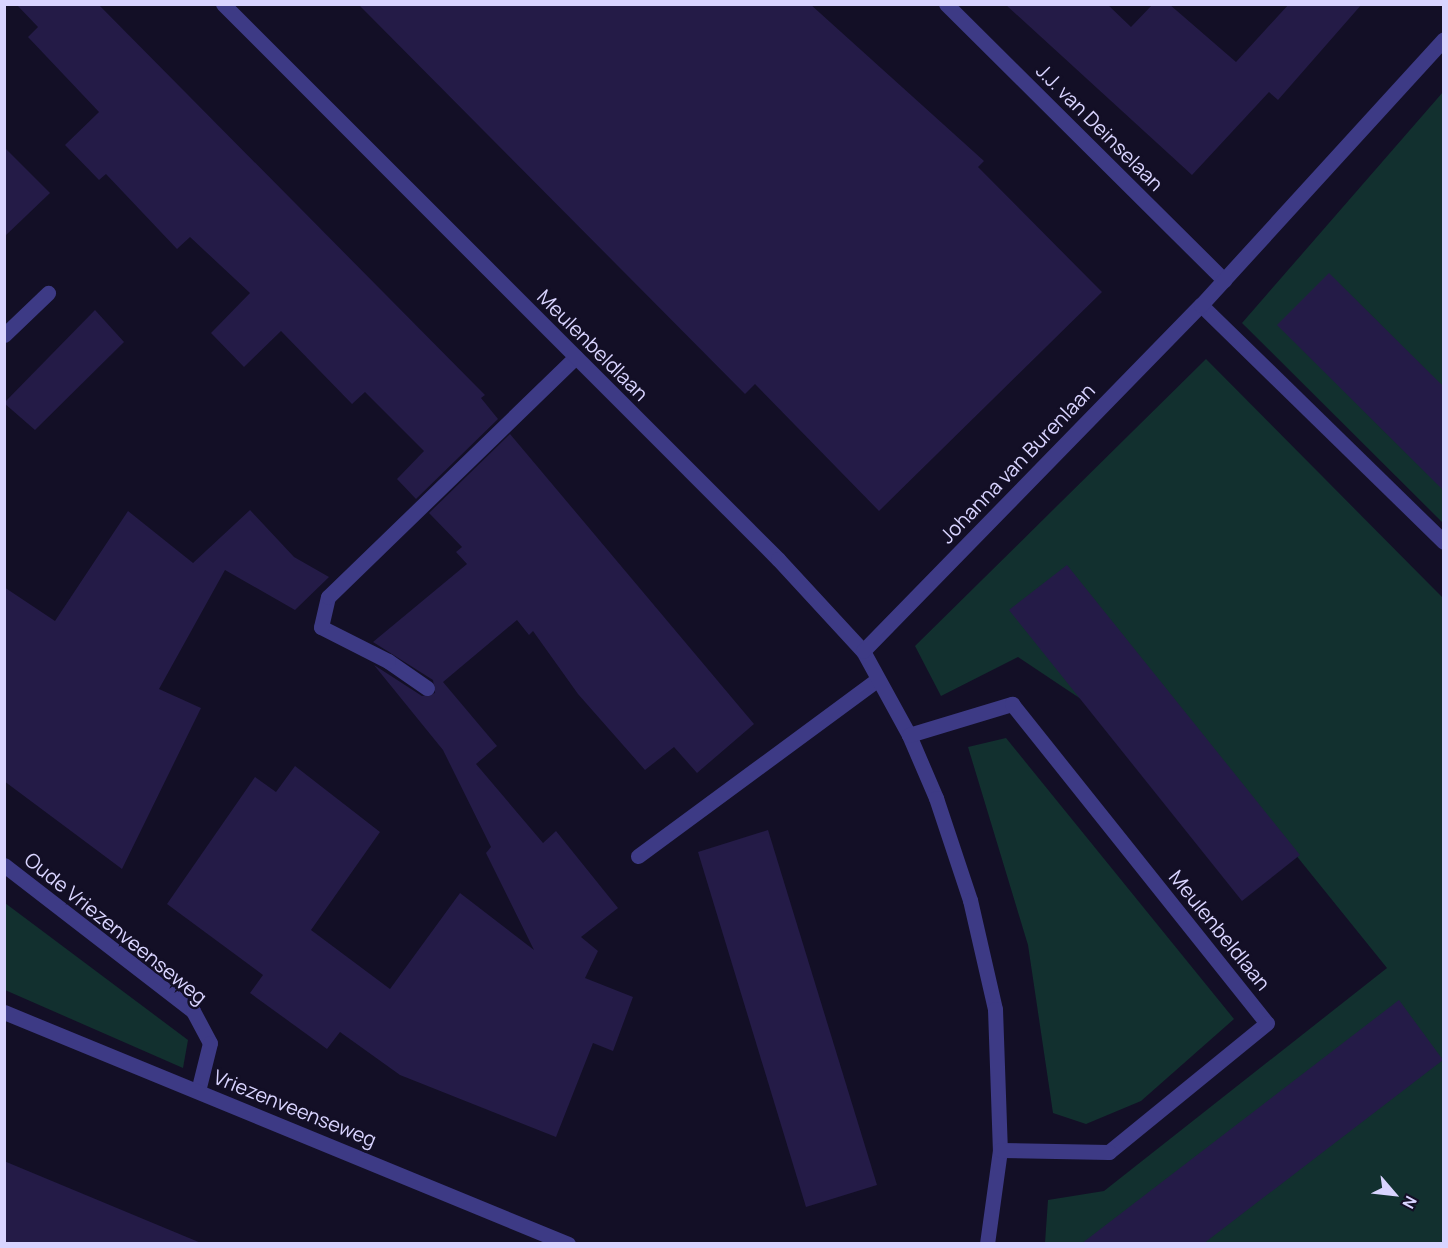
<!DOCTYPE html>
<style>
body{margin:0}
#map{position:relative;width:1448px;height:1248px;overflow:hidden;background:#130f26;font-family:Manrope,sans-serif}
div>[style]{position:absolute}
[style*='--x']{left:calc(var(--x)*1px);top:calc(var(--y)*1px);width:calc(var(--w)*1px);rotate:calc(var(--a)*1deg)}
.green>*{inset:0;background:#12302f}
.building>*{inset:0;background:#241b47}
.service>*{height:15px;margin:-7.5px;padding:0 7.5px;transform-origin:7.5px;border-radius:7.5px;background:#3d3a85}
.minor>*{height:15px;margin:-7.5px;padding:0 7.5px;transform-origin:7.5px;border-radius:7.5px;background:#3d3a85}
span{translate:-50% -50%;white-space:nowrap;text-align:center;line-height:1.15;-webkit-text-stroke:5px #130f26;paint-order:stroke}
.street-label{font-size:20px;color:#d9d4ff}
.frame{position:absolute;inset:0;border:6px solid #d9d4ff;pointer-events:none}
.north{position:absolute;left:1364px;top:1164px;width:60px;height:60px;-webkit-text-stroke:4px #130f26;paint-order:stroke;rotate:118deg;font-size:16px;font-weight:700;line-height:24px;text-align:center;color:#d9d4ff}
.north::after{content:'';display:block;margin:auto;width:21px;height:27px;background:#d9d4ff;clip-path:polygon(50% 0,100% 100%,50% 72%,0 100%)}
</style>
<div id="map">
<div class="green">
<i style="clip-path:polygon(1443px 92px,1443px 523px,1242px 323px)"></i>
<i style="clip-path:polygon(1206px 359px,1443px 598px,1443px 1243px,1045px 1243px,1048px 1200px,1104px 1191px,1387px 968px,1274px 828px,1018px 657px,941px 696px,915px 646px)"></i>
<i style="clip-path:polygon(1006px 738px,1234px 1019px,1141px 1101px,1086px 1124px,1053px 1113px,1028px 945px,968px 747px)"></i>
<i style="clip-path:polygon(5px 903px,188px 1040px,183px 1068px,5px 990px)"></i>
</div>
<div class="building">
<i style="clip-path:polygon(16px 4px,98px 4px,485px 395px,481px 398px,498px 419px,416px 499px,397px 479px,424px 451px,365px 392px,352px 404px,281px 331px,244px 367px,211px 333px,250px 293px,190px 237px,177px 249px,106px 174px,99px 180px,65px 145px,99px 112px,28px 37px,38px 27px)"></i>
<i style="clip-path:polygon(358px 4px,810px 4px,984px 161px,978px 167px,1102px 292px,879px 511px,755px 384px,745px 394px)"></i>
<i style="clip-path:polygon(1005px 4px,1107px 4px,1131px 27px,1153px 4px,1169px 4px,1236px 62px,1289px 4px,1362px 4px,1278px 100px,1269px 92px,1192px 175px)"></i>
<i style="clip-path:polygon(4px 147px,50px 193px,4px 237px)"></i>
<i style="clip-path:polygon(1329px 273px,1443px 386px,1443px 490px,1277px 325px)"></i>
<i style="clip-path:polygon(95px 310px,124px 342px,35px 430px,4px 403px)"></i>
<i style="clip-path:polygon(510px 434px,754px 724px,697px 773px,674px 747px,645px 770px,578px 694px,533px 631px,529px 635px,517px 620px,443px 682px,497px 746px,476px 764px,543px 843px,556px 831px,618px 908px,581px 937px,598px 951px,585px 978px,633px 997px,613px 1051px,593px 1043px,556px 1137px,400px 1075px,340px 1032px,327px 1049px,250px 993px,263px 975px,167px 904px,255px 777px,276px 792px,295px 766px,380px 832px,311px 930px,390px 989px,460px 893px,534px 950px,486px 853px,491px 847px,443px 750px,374px 665px,422px 696px,435px 693px,433px 680px,373px 642px,467px 564px,456px 552px,462px 547px,429px 513px)"></i>
<i style="clip-path:polygon(250px 510px,294px 557px,329px 577px,295px 610px,225px 570px,159px 689px,201px 708px,122px 869px,4px 781px,4px 587px,55px 621px,128px 511px,193px 563px)"></i>
<i style="clip-path:polygon(1067px 565px,1300px 855px,1242px 901px,1009px 610px)"></i>
<i style="clip-path:polygon(768px 830px,877px 1185px,806px 1207px,698px 852px)"></i>
<i style="clip-path:polygon(1399px 1000px,1443px 1060px,1203px 1244px,1081px 1244px)"></i>
<i style="clip-path:polygon(4px 1161px,201px 1243px,201px 1244px,4px 1244px)"></i>
</div>
<div class="service">
<i style="--x:4;--y:335;--w:61;--a:-43.7"></i>
<i style="--x:427;--y:688;--w:47;--a:-145.3"></i>
<i style="--x:388;--y:661;--w:75;--a:-153.1"></i>
<i style="--x:321;--y:627;--w:31;--a:-77"></i>
<i style="--x:328;--y:597;--w:345;--a:-44.1"></i>
<i style="--x:638;--y:856;--w:298;--a:-36.4"></i>
</div>
<div class="minor">
<i style="--x:223;--y:4;--w:785;--a:45"></i>
<i style="--x:778;--y:559;--w:125;--a:47.3"></i>
<i style="--x:863;--y:651;--w:96;--a:61.3"></i>
<i style="--x:909;--y:735;--w:69;--a:66.8"></i>
<i style="--x:936;--y:798;--w:108;--a:71.6"></i>
<i style="--x:970;--y:900;--w:112;--a:77.1"></i>
<i style="--x:995;--y:1009;--w:141;--a:88"></i>
<i style="--x:1000;--y:1150;--w:95;--a:97.9"></i>
<i style="--x:946;--y:4;--w:392;--a:44.8"></i>
<i style="--x:1201;--y:305;--w:339;--a:44.3"></i>
<i style="--x:863;--y:651;--w:484;--a:-45.7"></i>
<i style="--x:1201;--y:305;--w:360;--a:-47.6"></i>
<i style="--x:909;--y:735;--w:108;--a:-16.8"></i>
<i style="--x:1012;--y:704;--w:408;--a:51.4"></i>
<i style="--x:1267;--y:1023;--w:204;--a:140.8"></i>
<i style="--x:1109;--y:1152;--w:109;--a:-178.9"></i>
<i style="--x:4;--y:865;--w:239;--a:37.7"></i>
<i style="--x:193;--y:1011;--w:36;--a:62"></i>
<i style="--x:210;--y:1043;--w:49;--a:104"></i>
<i style="--x:4;--y:1012;--w:610;--a:22.36"></i>
</div>
<div class="street-label">
<span style="left:1100px;top:127px;rotate:45deg">J.J. van Deinselaan</span>
<span style="left:593px;top:345px;rotate:45deg">Meulenbeldlaan</span>
<span style="left:1017px;top:463px;rotate:-46deg">Johanna van Burenlaan</span>
<span style="left:116px;top:928px;rotate:39deg">Oude Vriezenveenseweg</span>
<span style="left:1220px;top:930px;rotate:51deg">Meulenbeldlaan</span>
<span style="left:295px;top:1108px;rotate:22deg">Vriezenveenseweg</span>
</div>
<div class="frame"></div>
<div class="north">N</div>
</div>
